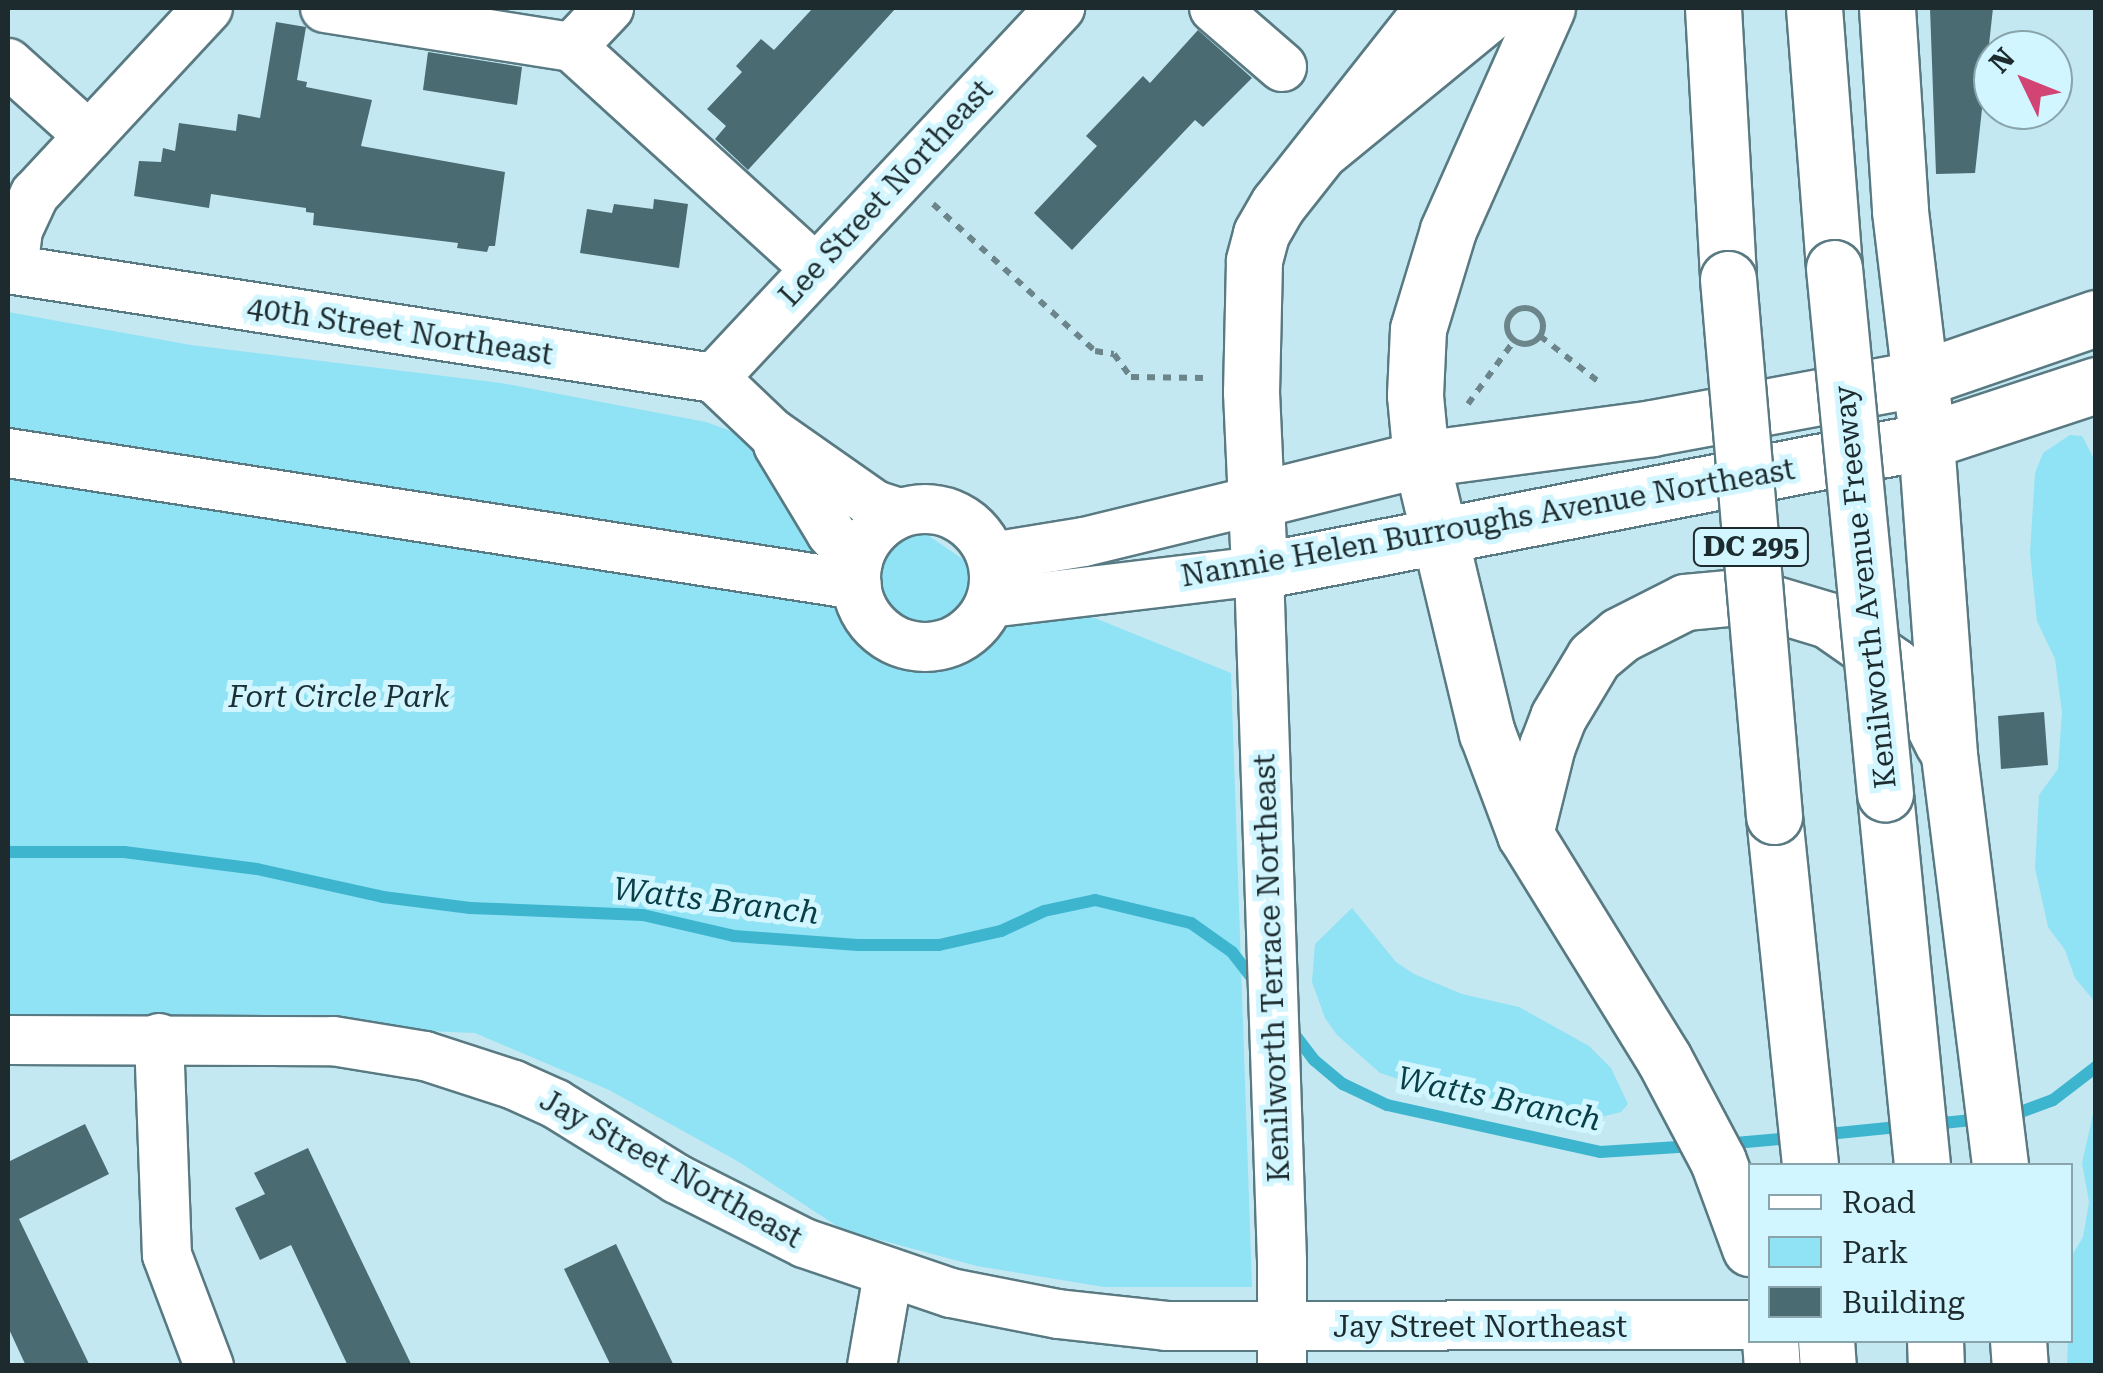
<!DOCTYPE html>
<style>
body{margin:0}
#map{position:relative;width:2103px;height:1373px;overflow:hidden;background:#c4e8f1;font-family:"Roboto Serif",serif}
div>[style]{position:absolute}
[style*='--x']{left:calc(var(--x)*1px);top:calc(var(--y)*1px);width:calc(var(--w)*1px);rotate:calc(var(--a)*1deg)}
.green>*{inset:0;background:#90e2f5}
.stream>*{height:12px;margin:-6px;padding:0 6px;transform-origin:6px;border-radius:6px;background:#3eb5ce}
.building>*{inset:0;background:#4a6b72}
.path>*{height:6px;margin-top:-3px;transform-origin:0;background:repeating-linear-gradient(90deg,#6c858a 0 8px,transparent 0 16px)}
.path>.ring{margin:-3px;padding:0;box-sizing:content-box;background:none;border:6px solid #6c858a;border-radius:50%}
.roads{filter:drop-shadow(2px 0 #597a82) drop-shadow(-2px 0 #597a82) drop-shadow(0 2px #597a82) drop-shadow(0 -2px #597a82)}
.minor>*{height:48px;margin:-24px;padding:0 24px;transform-origin:24px;border-radius:24px;background:#fff}
.minor>.ring{margin:-24px;padding:0;box-sizing:content-box;background:none;border:48px solid #fff;border-radius:50%}
.major>*{height:55px;margin:-27.5px;padding:0 27.5px;transform-origin:27.5px;border-radius:27.5px;background:#fff}
.highway>*{height:55px;margin:-27.5px;padding:0 27.5px;transform-origin:27.5px;border-radius:27.5px;background:#fff}
.bridges{filter:drop-shadow(2px 0 #597a82) drop-shadow(-2px 0 #597a82) drop-shadow(0 2px #597a82) drop-shadow(0 -2px #597a82)}
.highway-bridge>*{height:55px;margin:-27.5px;padding:0 27.5px;transform-origin:27.5px;border-radius:27.5px;background:#fff}
span{translate:-50% -50%;white-space:nowrap;text-align:center;line-height:1.15;-webkit-text-stroke:10px #d1f6ff;paint-order:stroke}
.shield-label span{padding:2px 8px;background:#d1f6ff;border:2px solid;border-radius:8px;-webkit-text-stroke-width:0}
.shield-label{font-size:28px;color:#1d2b2e;font-weight:700}
.street-label{font-size:30px;color:#1d2b2e}
.park-label{font-size:30px;color:#1c3136;font-style:italic}
.water-label{font-size:32px;color:#073e48;font-style:italic}
.frame{position:absolute;inset:0;border:10px solid #1d2b2e;pointer-events:none}
.legend{position:absolute;left:1748px;top:1163px;width:325px;height:180px;box-sizing:border-box;background:#d1f6ff;border:2px solid #89a5ab;margin:0;padding:12px 18px;list-style:none;font-size:30px;color:#1d2b2e}
.legend li{display:flex;align-items:center;gap:20px;height:50px}
.legend b{width:50px;border:2px solid #89a5ab}
.north{position:absolute;left:1973px;top:30px;width:100px;height:100px;box-sizing:border-box;background:#d1f6ff;border:2px solid #89a5ab;border-radius:50%;rotate:313deg;font-size:28px;font-weight:700;line-height:40px;text-align:center;color:#1d2b2e}
.north::after{content:'';display:block;margin:auto;width:35px;height:45px;background:#d14473;clip-path:polygon(50% 0,100% 100%,50% 72%,0 100%)}
</style>
<div id="map">
<div class="green">
<i style="clip-path:polygon(8px 312px,191px 345px,501px 383px,706px 422px,827px 466px,983px 573px,1231px 673px,1252px 1287px,1104px 1287px,977px 1266px,843px 1230px,739px 1162px,609px 1090px,475px 1033px,8px 1014px)"></i>
<i style="clip-path:polygon(2070px 435px,2082px 436px,2093px 457px,2095px 1002px,2075px 978px,2065px 950px,2048px 927px,2035px 868px,2039px 795px,2058px 769px,2062px 712px,2055px 659px,2037px 621px,2030px 553px,2035px 473px,2043px 453px)"></i>
<i style="clip-path:polygon(1352px 908px,1396px 962px,1414px 974px,1462px 994px,1519px 1007px,1589px 1046px,1611px 1068px,1628px 1104px,1621px 1112px,1601px 1117px,1578px 1107px,1445px 1094px,1380px 1073px,1337px 1035px,1325px 1018px,1312px 982px,1315px 944px)"></i>
<i style="clip-path:polygon(2095px 1105px,2095px 1365px,2067px 1365px,2071px 1257px,2083px 1237px,2089px 1202px,2082px 1163px)"></i>
</div>
<div class="stream">
<i style="--x:8;--y:852;--w:116;--a:0"></i>
<i style="--x:124;--y:852;--w:134;--a:7.3"></i>
<i style="--x:257;--y:869;--w:129;--a:12.5"></i>
<i style="--x:383;--y:897;--w:88;--a:7.2"></i>
<i style="--x:470;--y:908;--w:173;--a:2.3"></i>
<i style="--x:643;--y:915;--w:93;--a:13"></i>
<i style="--x:734;--y:936;--w:124;--a:4.2"></i>
<i style="--x:858;--y:945;--w:81;--a:0"></i>
<i style="--x:939;--y:945;--w:64;--a:-12.7"></i>
<i style="--x:1001;--y:931;--w:47;--a:-24.9"></i>
<i style="--x:1044;--y:911;--w:52;--a:-12.2"></i>
<i style="--x:1095;--y:900;--w:99;--a:13.5"></i>
<i style="--x:1191;--y:923;--w:50;--a:35.3"></i>
<i style="--x:1232;--y:952;--w:44;--a:52.4"></i>
<i style="--x:1289;--y:1027;--w:41;--a:52.9"></i>
<i style="--x:1314;--y:1060;--w:38;--a:40"></i>
<i style="--x:1343;--y:1084;--w:49;--a:25.5"></i>
<i style="--x:1387;--y:1105;--w:218;--a:12.4"></i>
<i style="--x:1600;--y:1152;--w:94;--a:-3.7"></i>
<i style="--x:2007;--y:1117;--w:49;--a:-20.3"></i>
<i style="--x:2053;--y:1100;--w:54;--a:-37.5"></i>
<i style="--x:1933;--y:1124;--w:49;--a:-5.8"></i>
<i style="--x:1818;--y:1135;--w:90;--a:-5.7"></i>
<i style="--x:1724;--y:1144;--w:69;--a:-5"></i>
</div>
<div class="building">
<i style="clip-path:polygon(813px 8px,896px 8px,748px 170px,715px 139px,726px 126px,707px 109px,742px 72px,736px 66px,761px 39px,774px 50px)"></i>
<i style="clip-path:polygon(1930px 8px,1993px 8px,1975px 173px,1936px 174px)"></i>
<i style="clip-path:polygon(276px 22px,306px 27px,297px 80px,307px 82px,306px 87px,372px 100px,361px 146px,505px 172px,495px 246px,489px 246px,487px 252px,457px 248px,458px 243px,313px 225px,314px 213px,306px 212px,306px 208px,244px 199px,211px 194px,209px 208px,134px 196px,139px 161px,161px 162px,163px 148px,175px 151px,179px 123px,236px 131px,238px 114px,260px 118px)"></i>
<i style="clip-path:polygon(1198px 30px,1252px 78px,1203px 127px,1195px 120px,1072px 250px,1034px 213px,1097px 146px,1086px 136px,1143px 76px,1150px 83px)"></i>
<i style="clip-path:polygon(428px 52px,522px 67px,517px 105px,423px 90px)"></i>
<i style="clip-path:polygon(654px 199px,688px 204px,679px 268px,580px 253px,587px 209px,612px 213px,614px 204px,653px 209px)"></i>
<i style="clip-path:polygon(2044px 712px,2048px 765px,2001px 769px,1998px 716px)"></i>
<i style="clip-path:polygon(85px 1124px,109px 1174px,19px 1219px,90px 1366px,26px 1366px,8px 1327px,8px 1162px)"></i>
<i style="clip-path:polygon(308px 1148px,351px 1239px,412px 1366px,348px 1366px,291px 1245px,260px 1260px,235px 1208px,265px 1194px,254px 1173px)"></i>
<i style="clip-path:polygon(616px 1244px,674px 1366px,611px 1366px,564px 1269px)"></i>
</div>
<div class="path">
<i style="--x:933;--y:204;--w:219;--a:42.2"></i>
<i style="--x:1095;--y:351;--w:19;--a:9"></i>
<i style="--x:1114;--y:354;--w:29;--a:54"></i>
<i style="--x:1131;--y:377;--w:75;--a:0.8"></i>
<i class="ring" style="left:1507px;top:308px;width:30px;height:30px"></i>
<i style="--x:1540;--y:336;--w:75;--a:37.9"></i>
<i style="--x:1468;--y:404;--w:78;--a:-53.9"></i>
</div>
<div class="roads">
<div class="minor">
<i style="--x:325;--y:8;--w:250;--a:9"></i>
<i style="--x:572;--y:47;--w:330;--a:42.3"></i>
<i style="--x:1214;--y:8;--w:90;--a:40.9"></i>
<i style="--x:572;--y:47;--w:54;--a:-46.5"></i>
<i style="--x:8;--y:63;--w:109;--a:42"></i>
<i style="--x:8;--y:269;--w:714;--a:8.78"></i>
<i style="--x:714;--y:378;--w:80;--a:43.5"></i>
<i style="--x:772;--y:433;--w:126;--a:35"></i>
<i style="--x:875;--y:505;--w:26;--a:18"></i>
<i style="--x:13;--y:270;--w:40;--a:-82.9"></i>
<i style="--x:18;--y:230;--w:40;--a:-65"></i>
<i style="--x:35;--y:194;--w:254;--a:-47.1"></i>
<i style="--x:714;--y:378;--w:507;--a:-46.92"></i>
<i style="--x:778;--y:445;--w:103;--a:58.9"></i>
<i style="--x:831;--y:533;--w:40;--a:48"></i>
<i style="--x:8;--y:453;--w:859;--a:8.84"></i>
<i class="ring" style="left:856px;top:509px;width:90px;height:90px"></i>
<i style="--x:992;--y:557;--w:93;--a:-9.3"></i>
<i style="--x:1084;--y:542;--w:177;--a:-13.7"></i>
<i style="--x:990;--y:603;--w:271;--a:-6.8"></i>
<i style="--x:1259;--y:571;--w:691;--a:88.09"></i>
<i style="--x:1282;--y:1262;--w:104;--a:90"></i>
<i style="--x:159;--y:1038;--w:217;--a:87.9"></i>
<i style="--x:167;--y:1255;--w:119;--a:69.3"></i>
<i style="--x:8;--y:1040;--w:325;--a:0.2"></i>
<i style="--x:333;--y:1041;--w:93;--a:9.3"></i>
<i style="--x:425;--y:1056;--w:94;--a:18"></i>
<i style="--x:514;--y:1085;--w:46;--a:24.3"></i>
<i style="--x:556;--y:1104;--w:142;--a:31.8"></i>
<i style="--x:677;--y:1179;--w:142;--a:26.7"></i>
<i style="--x:804;--y:1243;--w:155;--a:18.8"></i>
<i style="--x:951;--y:1293;--w:109;--a:11.1"></i>
<i style="--x:1058;--y:1314;--w:109;--a:6.3"></i>
<i style="--x:1166;--y:1326;--w:584;--a:-0.1"></i>
<i style="--x:872;--y:1366;--w:93;--a:-80.1"></i>
</div>
<div class="major">
<i style="--x:1433;--y:8;--w:250;--a:128.3"></i>
<i style="--x:1278;--y:204;--w:34;--a:120"></i>
<i style="--x:1261;--y:234;--w:28;--a:105"></i>
<i style="--x:1254;--y:261;--w:131;--a:91.3"></i>
<i style="--x:1251;--y:392;--w:179;--a:87.4"></i>
<i style="--x:1259;--y:571;--w:680;--a:-11.03"></i>
<i style="--x:1926;--y:441;--w:179;--a:-18.2"></i>
<i style="--x:1887;--y:8;--w:203;--a:86.3"></i>
<i style="--x:1900;--y:211;--w:203;--a:83.2"></i>
<i style="--x:1421;--y:459;--w:282;--a:76.5"></i>
<i style="--x:1487;--y:733;--w:108;--a:69.4"></i>
<i style="--x:1525;--y:834;--w:264;--a:58.3"></i>
<i style="--x:1664;--y:1059;--w:115;--a:62.1"></i>
<i style="--x:1718;--y:1161;--w:93;--a:69.8"></i>
<i style="--x:1256;--y:500;--w:170;--a:-14"></i>
<i style="--x:1421;--y:459;--w:233;--a:-7.6"></i>
<i style="--x:1652;--y:428;--w:275;--a:-10.5"></i>
<i style="--x:1922;--y:378;--w:184;--a:-19"></i>
<i style="--x:1770;--y:1340;--w:26;--a:86"></i>
</div>
<div class="highway">
<i style="--x:1713;--y:8;--w:271;--a:86.8"></i>
<i style="--x:1814;--y:8;--w:261;--a:85.6"></i>
<i style="--x:1324;--y:148;--w:221;--a:-39.3"></i>
<i style="--x:1926;--y:441;--w:315;--a:85.8"></i>
<i style="--x:1949;--y:755;--w:414;--a:82.9"></i>
<i style="--x:1421;--y:459;--w:64;--a:-95.4"></i>
<i style="--x:1415;--y:395;--w:66;--a:-87.4"></i>
<i style="--x:1418;--y:329;--w:103;--a:-73.1"></i>
<i style="--x:1448;--y:230;--w:243;--a:-66"></i>
<i style="--x:1885;--y:794;--w:374;--a:84.3"></i>
<i style="--x:1774;--y:816;--w:352;--a:84.1"></i>
<i style="--x:1525;--y:834;--w:91;--a:-76"></i>
<i style="--x:1547;--y:746;--w:31;--a:-69"></i>
<i style="--x:1558;--y:717;--w:70;--a:-59"></i>
<i style="--x:1594;--y:657;--w:34;--a:-40"></i>
<i style="--x:1620;--y:635;--w:73;--a:-26.9"></i>
<i style="--x:1685;--y:602;--w:63;--a:-5.4"></i>
<i style="--x:1748;--y:596;--w:84;--a:16.7"></i>
<i style="--x:1828;--y:620;--w:80;--a:34.9"></i>
<i style="--x:1894;--y:666;--w:52;--a:53.6"></i>
<i style="--x:1925;--y:708;--w:40;--a:63.4"></i>
<i style="--x:1826;--y:1340;--w:26;--a:86"></i>
<i style="--x:1935;--y:1340;--w:26;--a:88"></i>
<i style="--x:2018;--y:1340;--w:26;--a:86"></i>
</div>
</div>
<div class="bridges">
<div class="highway-bridge">
<i style="--x:1834;--y:268;--w:528;--a:84.46"></i>
<i style="--x:1728;--y:279;--w:539;--a:85.1"></i>
</div>
</div>
<div class="shield-label">
<span style="left:1751px;top:547px">DC 295</span>
</div>
<div class="street-label">
<span style="left:886px;top:193px;rotate:-47deg">Lee Street Northeast</span>
<span style="left:400px;top:331px;rotate:9deg">40th Street Northeast</span>
<span style="left:1488px;top:523px;rotate:-10deg">Nannie Helen Burroughs Avenue Northeast</span>
<span style="left:1865px;top:587px;rotate:-96deg">Kenilworth Avenue Freeway</span>
<span style="left:1272px;top:968px;rotate:-92deg">Kenilworth Terrace Northeast</span>
<span style="left:671px;top:1169px;rotate:29deg">Jay Street Northeast</span>
<span style="left:1480px;top:1327px">Jay Street Northeast</span>
</div>
<div class="park-label">
<span style="left:339px;top:697px">Fort Circle Park</span>
</div>
<div class="water-label">
<span style="left:716px;top:901px;rotate:7deg">Watts Branch</span>
<span style="left:1499px;top:1099px;rotate:12deg">Watts Branch</span>
</div>
<div class="frame"></div>
<ul class="legend">
<li><b style="height:12px;background:#fff"></b>Road</li>
<li><b style="height:28px;background:#90e2f5"></b>Park</li>
<li><b style="height:28px;background:#4a6b72"></b>Building</li>
</ul>
<div class="north">N</div>
</div>
